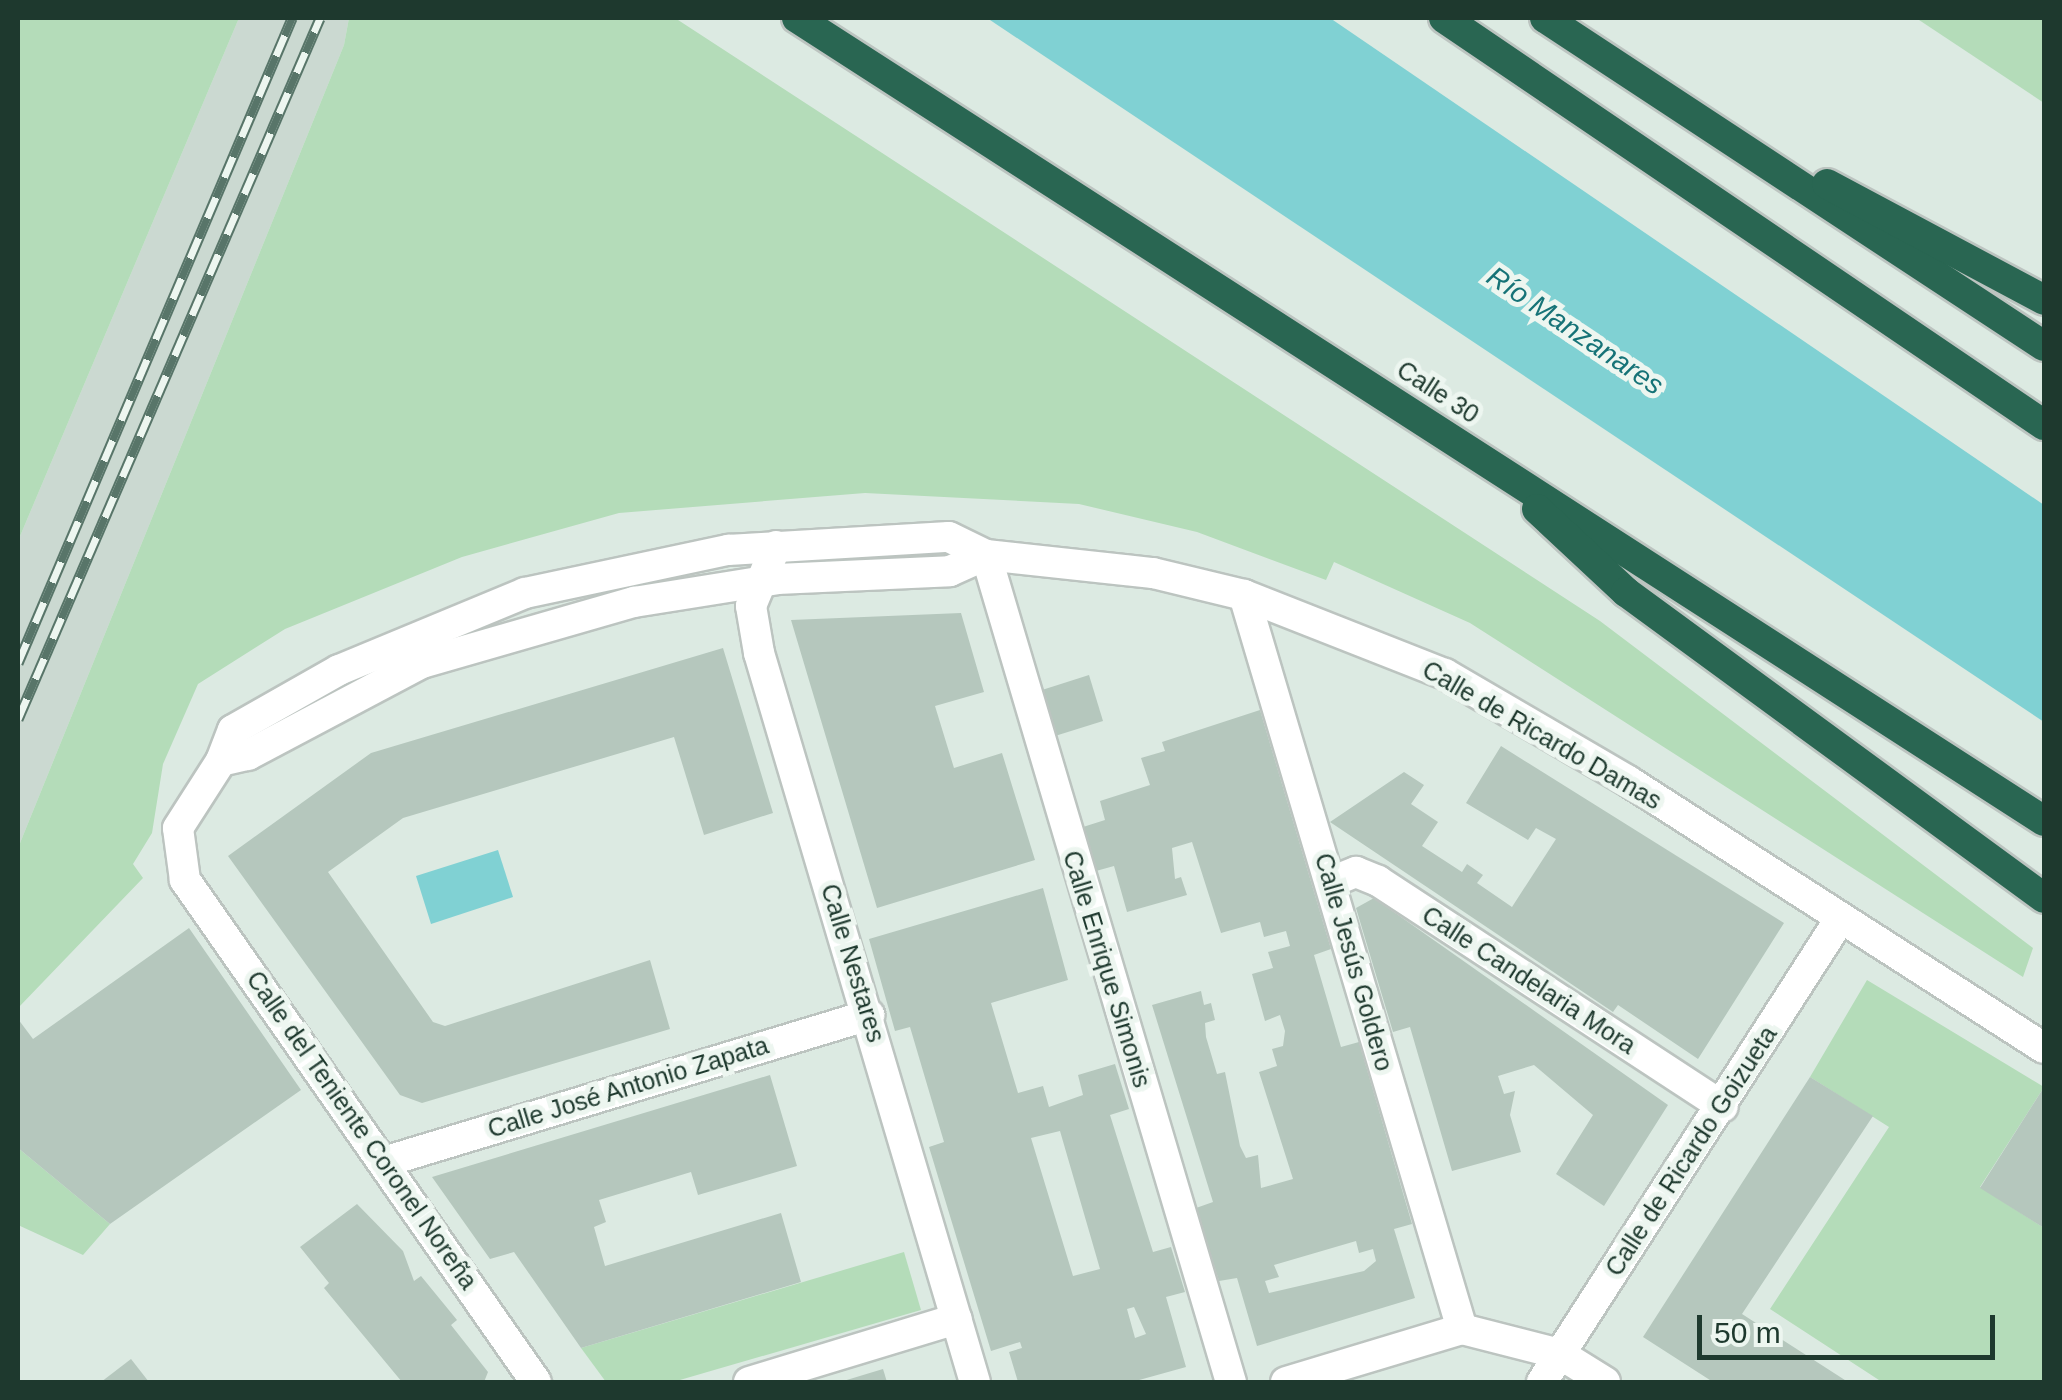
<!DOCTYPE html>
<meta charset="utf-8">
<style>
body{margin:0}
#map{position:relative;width:2062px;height:1400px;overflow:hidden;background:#dceae2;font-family:Helvetica,sans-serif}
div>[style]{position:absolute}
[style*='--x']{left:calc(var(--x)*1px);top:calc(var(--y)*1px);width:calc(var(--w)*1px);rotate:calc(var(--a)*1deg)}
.built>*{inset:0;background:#cbd9d1}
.green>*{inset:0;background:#b4dcb9}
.water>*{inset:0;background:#80d1d3}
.building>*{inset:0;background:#b5c7bd}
.roads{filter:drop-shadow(2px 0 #bcc4c0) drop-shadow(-2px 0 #bcc4c0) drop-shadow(0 2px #bcc4c0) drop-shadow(0 -2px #bcc4c0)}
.minor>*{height:30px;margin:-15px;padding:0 15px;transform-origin:15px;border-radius:15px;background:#fff}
.highway>*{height:30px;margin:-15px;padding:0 15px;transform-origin:15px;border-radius:15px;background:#296652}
.rail>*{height:11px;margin-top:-5.5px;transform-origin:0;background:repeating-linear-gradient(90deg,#edf6f0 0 22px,#587569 0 44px);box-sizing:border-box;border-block:2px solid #587569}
span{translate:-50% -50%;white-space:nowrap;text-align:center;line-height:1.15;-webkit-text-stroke:10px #edf6f0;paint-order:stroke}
.street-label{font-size:25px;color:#1e392e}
.water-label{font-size:28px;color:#167377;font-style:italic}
.frame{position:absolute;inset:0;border:20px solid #1e392e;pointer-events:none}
.scale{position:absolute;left:1697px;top:1315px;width:298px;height:45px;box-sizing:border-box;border:5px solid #1e392e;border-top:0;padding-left:12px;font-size:30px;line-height:35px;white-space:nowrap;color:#1e392e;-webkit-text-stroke:8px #edf6f0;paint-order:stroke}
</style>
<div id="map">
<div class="built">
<i style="clip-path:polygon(239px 18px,349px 18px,344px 45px,18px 848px,18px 541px)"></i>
</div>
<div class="green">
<i style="clip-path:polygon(18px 18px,239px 18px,18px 541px)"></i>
<i style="clip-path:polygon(349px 18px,675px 18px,1600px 621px,2033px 948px,2023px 977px,1470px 623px,1334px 562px,1326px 580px,1197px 532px,1079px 504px,865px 493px,619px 513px,462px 557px,285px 629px,198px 684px,163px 764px,152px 833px,133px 864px,143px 878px,18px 1008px,18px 848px,344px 45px)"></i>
<i style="clip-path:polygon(1916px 18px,2044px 18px,2044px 103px)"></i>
<i style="clip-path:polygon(1867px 980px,2044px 1087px,1980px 1187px,2044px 1228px,2044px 1382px,1882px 1382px,1770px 1309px,1889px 1127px,1810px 1077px)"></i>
<i style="clip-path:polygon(18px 1148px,110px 1224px,83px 1255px,18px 1225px)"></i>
<i style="clip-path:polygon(904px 1252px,921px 1310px,673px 1382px,606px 1382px,581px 1348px)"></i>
</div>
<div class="water">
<i style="clip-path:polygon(987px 18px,1330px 18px,2044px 505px,2044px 722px)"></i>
<i style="clip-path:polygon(498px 850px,513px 897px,431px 924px,416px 876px)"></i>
</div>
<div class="building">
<i style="clip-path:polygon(961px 613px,984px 692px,935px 706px,954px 768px,1002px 753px,1035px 860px,877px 908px,791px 620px)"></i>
<i style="clip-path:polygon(723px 648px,773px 813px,704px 835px,674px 737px,403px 818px,328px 872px,433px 1022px,445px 1026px,650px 960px,670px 1029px,422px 1103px,400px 1095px,228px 856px,371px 753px)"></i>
<i style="clip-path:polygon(1089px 675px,1103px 721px,1055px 736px,1042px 690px)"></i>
<i style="clip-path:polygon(evenodd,1260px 710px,1331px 949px,1314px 955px,1341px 1047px,1359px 1042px,1412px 1224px,1394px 1229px,1415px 1298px,1257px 1346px,1237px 1278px,1219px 1281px,1196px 1208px,1213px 1202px,1152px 1005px,1201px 991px,1204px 1005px,1211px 1003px,1215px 1020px,1205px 1023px,1206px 1037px,1217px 1074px,1225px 1072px,1240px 1146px,1246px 1158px,1258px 1155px,1261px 1188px,1293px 1179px,1259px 1072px,1277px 1066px,1272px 1049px,1283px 1046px,1285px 1031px,1280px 1015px,1265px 1021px,1252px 974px,1273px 968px,1268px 952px,1290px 946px,1286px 931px,1264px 937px,1260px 922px,1221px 933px,1192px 842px,1172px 848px,1175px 879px,1181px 877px,1187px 895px,1127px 912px,1114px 866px,1096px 871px,1083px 827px,1105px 820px,1100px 801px,1150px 785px,1141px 758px,1165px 751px,1162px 742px,1260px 710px,1356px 1241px,1359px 1253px,1373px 1249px,1376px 1261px,1364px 1271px,1269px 1293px,1265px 1281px,1279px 1277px,1274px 1265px,1356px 1241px)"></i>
<i style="clip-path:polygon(1501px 746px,1784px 923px,1698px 1059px,1618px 1005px,1613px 1012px,1330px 822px,1404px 772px,1424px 785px,1411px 804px,1438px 822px,1422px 846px,1462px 872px,1467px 864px,1483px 875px,1477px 883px,1512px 907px,1556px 839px,1536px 828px,1528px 840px,1466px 803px)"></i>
<i style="clip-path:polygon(evenodd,1043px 888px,1068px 980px,991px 1003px,1018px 1093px,1043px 1086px,1049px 1107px,1083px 1095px,1078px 1075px,1115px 1064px,1129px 1109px,1110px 1115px,1153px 1252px,1171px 1247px,1185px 1292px,1166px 1297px,1186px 1367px,1132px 1382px,1018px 1382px,1009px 1352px,1022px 1348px,1020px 1342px,991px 1351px,929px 1147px,944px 1142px,910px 1027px,895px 1031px,869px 939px,1043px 888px,1060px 1131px,1100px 1269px,1073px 1276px,1031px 1138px,1060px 1131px,1043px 888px,1134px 1307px,1146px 1334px,1135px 1338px,1127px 1309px,1134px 1307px)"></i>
<i style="clip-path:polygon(1374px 898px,1668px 1105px,1604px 1206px,1556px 1174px,1593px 1115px,1534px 1065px,1498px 1076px,1504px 1094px,1515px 1091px,1510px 1115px,1521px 1152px,1452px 1171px,1410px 1027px,1393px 1032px,1356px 908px)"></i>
<i style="clip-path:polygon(189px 928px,301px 1090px,110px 1224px,18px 1148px,18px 1019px,33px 1039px)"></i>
<i style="clip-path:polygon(770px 1075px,797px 1166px,698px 1195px,691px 1172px,599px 1200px,606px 1222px,594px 1227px,605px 1266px,781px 1213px,801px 1282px,581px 1348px,514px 1252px,490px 1259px,432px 1177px)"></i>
<i style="clip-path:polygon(1810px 1077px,1873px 1116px,1742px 1314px,1848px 1382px,1713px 1382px,1643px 1337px)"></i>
<i style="clip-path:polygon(2044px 1087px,2044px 1228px,1980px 1188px)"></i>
<i style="clip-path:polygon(357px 1204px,403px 1251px,414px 1281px,421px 1276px,457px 1320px,451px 1325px,488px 1372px,484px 1382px,402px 1382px,324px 1288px,329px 1283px,300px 1247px)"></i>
<i style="clip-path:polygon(131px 1359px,149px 1382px,101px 1382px)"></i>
<i style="clip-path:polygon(883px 1369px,887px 1382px,840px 1382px)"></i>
</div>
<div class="roads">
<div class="minor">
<i style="--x:776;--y:546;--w:65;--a:112.6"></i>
<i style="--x:751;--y:606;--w:48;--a:80.3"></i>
<i style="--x:759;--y:653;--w:760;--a:73.5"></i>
<i style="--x:986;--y:555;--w:863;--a:73.5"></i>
<i style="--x:1244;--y:595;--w:766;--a:73.46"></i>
<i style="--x:221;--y:761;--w:33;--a:-69"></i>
<i style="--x:233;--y:730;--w:122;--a:-29.5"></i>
<i style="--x:339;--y:670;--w:201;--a:-22.5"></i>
<i style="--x:525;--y:593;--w:208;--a:-12"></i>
<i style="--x:728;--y:550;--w:221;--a:-3.4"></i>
<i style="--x:949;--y:537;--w:41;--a:25.9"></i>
<i style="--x:1331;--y:882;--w:27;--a:-22"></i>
<i style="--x:1356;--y:872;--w:24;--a:22"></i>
<i style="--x:1378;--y:881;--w:412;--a:33.2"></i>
<i style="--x:387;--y:1161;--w:504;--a:-16.85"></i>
<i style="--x:536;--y:1382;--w:613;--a:-124.96"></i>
<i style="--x:185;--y:880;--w:52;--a:-97.7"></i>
<i style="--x:178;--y:828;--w:80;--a:-57.3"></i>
<i style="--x:221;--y:761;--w:28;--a:-13"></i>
<i style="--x:248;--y:755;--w:197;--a:-27.9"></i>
<i style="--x:422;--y:663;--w:221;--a:-16.1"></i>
<i style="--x:634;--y:602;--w:145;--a:-9.1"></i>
<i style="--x:777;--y:579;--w:173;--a:-2.6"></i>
<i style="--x:950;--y:571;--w:39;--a:-24"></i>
<i style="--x:986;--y:555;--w:168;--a:6.2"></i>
<i style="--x:1153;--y:573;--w:94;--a:13.6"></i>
<i style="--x:1244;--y:595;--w:216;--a:21.5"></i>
<i style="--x:1445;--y:674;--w:212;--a:30.3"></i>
<i style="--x:1628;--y:781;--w:494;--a:32.7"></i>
<i style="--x:749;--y:1382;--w:217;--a:-16.9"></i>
<i style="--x:1286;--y:1382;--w:184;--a:-16.8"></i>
<i style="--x:1462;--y:1329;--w:101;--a:14.3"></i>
<i style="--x:1560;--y:1354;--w:53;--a:31.9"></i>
<i style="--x:1542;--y:1382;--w:551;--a:-57.23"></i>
</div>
<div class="highway">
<i style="--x:797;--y:18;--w:1483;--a:32.78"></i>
<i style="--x:1444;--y:18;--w:725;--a:34.15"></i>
<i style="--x:1545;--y:18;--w:597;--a:33.32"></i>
<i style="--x:1827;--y:184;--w:246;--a:28.1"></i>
<i style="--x:1537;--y:509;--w:122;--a:43"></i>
<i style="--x:1626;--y:592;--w:518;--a:36.21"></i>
</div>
</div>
<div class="rail">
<i style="--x:18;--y:663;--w:701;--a:-66.98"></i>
<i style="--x:18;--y:719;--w:763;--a:-66.69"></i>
</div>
<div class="street-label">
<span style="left:1438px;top:392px;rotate:33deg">Calle 30</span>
<span style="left:1542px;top:735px;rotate:30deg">Calle de Ricardo Damas</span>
<span style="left:1354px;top:962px;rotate:74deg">Calle Jesús Goldero</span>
<span style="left:853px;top:963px;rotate:73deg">Calle Nestares</span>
<span style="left:1107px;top:969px;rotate:73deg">Calle Enrique Simonis</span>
<span style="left:1529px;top:980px;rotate:33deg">Calle Candelaria Mora</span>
<span style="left:628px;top:1087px;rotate:-17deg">Calle José Antonio Zapata</span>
<span style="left:362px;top:1130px;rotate:55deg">Calle del Teniente Coronel Noreña</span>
<span style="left:1691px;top:1151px;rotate:-57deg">Calle de Ricardo Goizueta</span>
</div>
<div class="water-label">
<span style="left:1575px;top:331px;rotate:34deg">Río Manzanares</span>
</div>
<div class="frame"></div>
<div class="scale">50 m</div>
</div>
